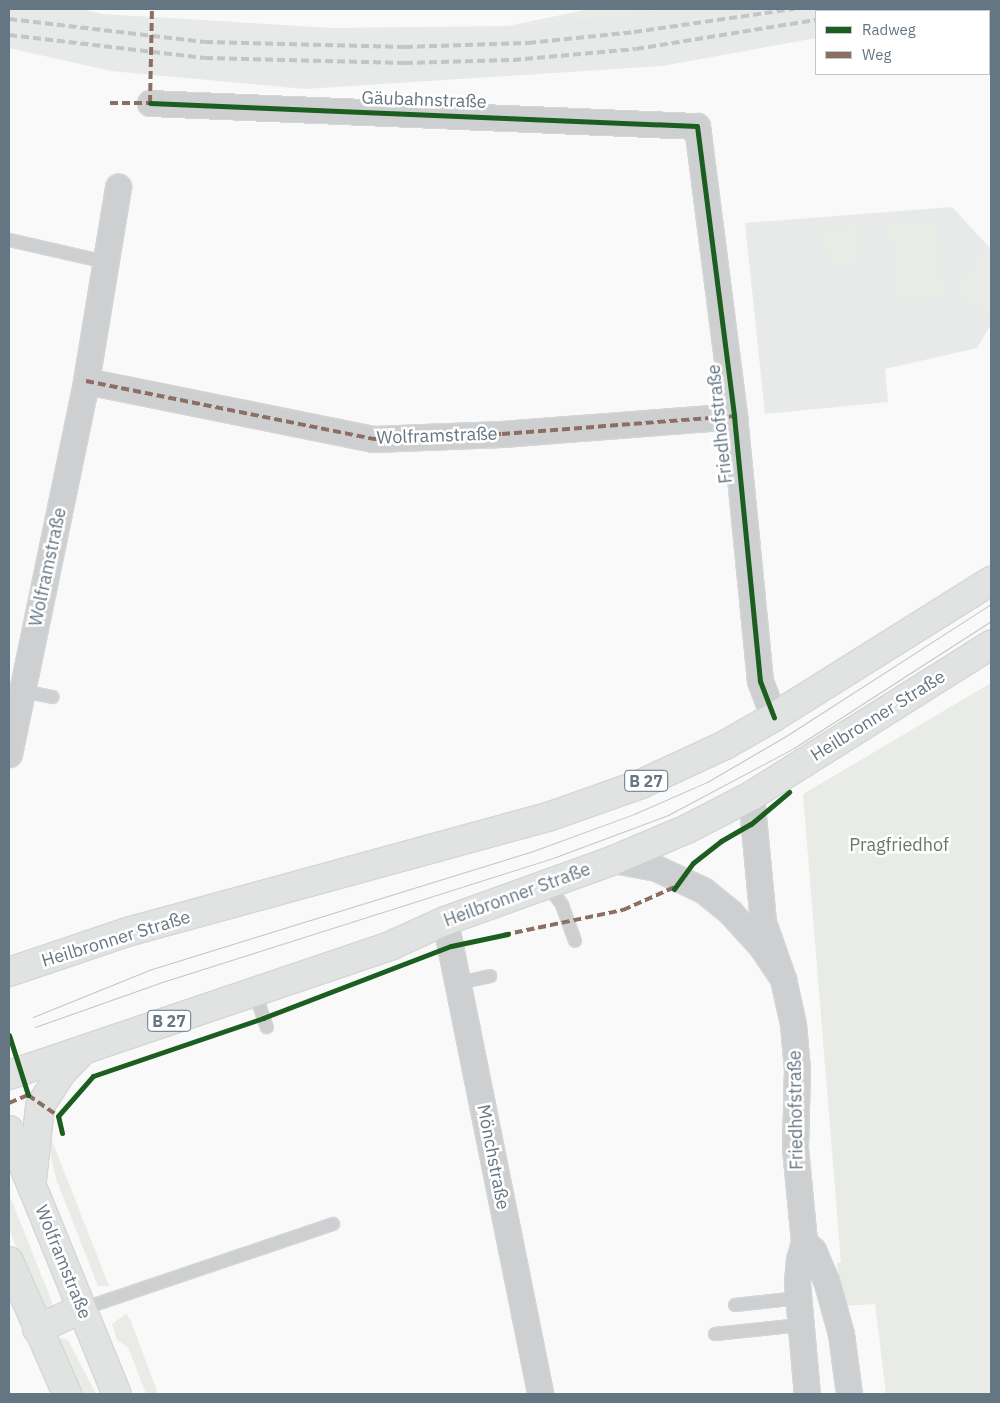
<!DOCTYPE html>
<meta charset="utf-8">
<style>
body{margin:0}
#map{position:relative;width:1000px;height:1403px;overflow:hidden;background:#f9f9f9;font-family:"IBM Plex Sans",sans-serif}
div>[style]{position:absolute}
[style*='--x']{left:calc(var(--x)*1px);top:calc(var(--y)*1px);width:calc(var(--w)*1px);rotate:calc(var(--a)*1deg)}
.built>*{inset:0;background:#e8e9e9}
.green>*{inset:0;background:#e8ebe6}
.roads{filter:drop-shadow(1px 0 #d5d6d7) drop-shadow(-1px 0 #d5d6d7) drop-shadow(0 1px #d5d6d7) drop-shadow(0 -1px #d5d6d7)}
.service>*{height:12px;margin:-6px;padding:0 6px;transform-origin:6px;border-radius:6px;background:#cecfd0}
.minor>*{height:25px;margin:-12.5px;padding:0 12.5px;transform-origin:12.5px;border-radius:12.5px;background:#cecfd0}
.secondary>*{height:28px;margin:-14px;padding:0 14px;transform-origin:14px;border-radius:14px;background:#e1e2e2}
.primary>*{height:28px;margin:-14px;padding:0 14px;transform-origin:14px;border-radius:14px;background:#e1e2e2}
.tram>*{height:1px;margin:-0.5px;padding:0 0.5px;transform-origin:0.5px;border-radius:0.5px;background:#c3c5c6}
.rail>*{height:4px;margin-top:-2px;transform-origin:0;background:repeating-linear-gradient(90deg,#c3c5c6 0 8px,transparent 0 12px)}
.quiet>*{height:4px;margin-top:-2px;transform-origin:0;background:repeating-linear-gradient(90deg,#8d6e63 0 8px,transparent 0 12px)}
.cycleway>*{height:5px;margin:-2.5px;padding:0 2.5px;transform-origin:2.5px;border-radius:2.5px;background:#1b5e20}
span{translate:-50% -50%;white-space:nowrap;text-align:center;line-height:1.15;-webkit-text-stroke:5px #fff;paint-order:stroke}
.shield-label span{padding:1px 4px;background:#fff;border:1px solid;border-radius:4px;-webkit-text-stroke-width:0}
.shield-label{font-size:16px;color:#657683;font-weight:700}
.street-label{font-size:18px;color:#657683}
.park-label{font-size:18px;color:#687a64}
.frame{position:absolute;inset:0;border:10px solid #657683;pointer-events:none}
.legend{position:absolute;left:815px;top:10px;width:175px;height:65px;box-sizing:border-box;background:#fff;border:1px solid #c1c8cd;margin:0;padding:6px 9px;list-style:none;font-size:15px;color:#657683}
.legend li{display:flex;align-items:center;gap:10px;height:25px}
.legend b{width:25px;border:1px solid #c1c8cd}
</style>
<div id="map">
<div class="built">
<i style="clip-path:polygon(9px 9px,80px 9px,103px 14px,332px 28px,508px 26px,666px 9px,970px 9px,816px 11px,816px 38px,662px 66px,305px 89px,111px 71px,9px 48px)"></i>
<i style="clip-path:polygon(952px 207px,989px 247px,955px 292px,991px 311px,991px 325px,977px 348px,885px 369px,888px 402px,765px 414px,745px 223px)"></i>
</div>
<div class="green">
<i style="clip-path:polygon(589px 9px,666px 9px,508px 26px)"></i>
<i style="clip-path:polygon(935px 218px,945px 295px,896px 300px,887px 224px)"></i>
<i style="clip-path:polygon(857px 224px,860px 263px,827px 266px,823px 227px)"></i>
<i style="clip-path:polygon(989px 247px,991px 247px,991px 311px,955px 292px)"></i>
<i style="clip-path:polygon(991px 683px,991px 1394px,886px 1394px,875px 1304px,842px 1306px,837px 1263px,841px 1262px,803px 794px)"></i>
<i style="clip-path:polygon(51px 1138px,109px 1286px,98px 1286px,56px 1179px,47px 1140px)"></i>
<i style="clip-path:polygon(9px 1194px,52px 1302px,52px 1306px,47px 1311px,40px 1307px,9px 1229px)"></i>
<i style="clip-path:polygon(126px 1314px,130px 1319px,158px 1394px,146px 1394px,128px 1347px,117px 1340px,112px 1324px)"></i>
<i style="clip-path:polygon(61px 1338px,68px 1340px,96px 1394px,78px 1394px,58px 1340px)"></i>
</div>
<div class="roads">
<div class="service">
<i style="--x:9;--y:240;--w:99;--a:12.8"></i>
<i style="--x:22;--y:691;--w:31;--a:11"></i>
<i style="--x:547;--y:884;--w:26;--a:54"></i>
<i style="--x:562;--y:905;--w:38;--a:70"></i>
<i style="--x:458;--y:983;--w:33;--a:-12"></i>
<i style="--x:255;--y:993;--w:36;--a:71"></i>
<i style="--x:735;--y:1305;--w:64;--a:-6.2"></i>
<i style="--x:82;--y:1309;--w:265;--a:-18.7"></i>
<i style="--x:715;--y:1334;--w:86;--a:-6"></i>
</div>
<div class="minor">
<i style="--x:150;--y:103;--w:547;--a:2.41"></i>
<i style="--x:697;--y:126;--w:292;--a:82.7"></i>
<i style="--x:734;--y:416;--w:266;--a:84.4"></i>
<i style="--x:760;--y:681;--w:39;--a:69"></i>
<i style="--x:86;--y:381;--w:293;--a:11.4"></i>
<i style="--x:373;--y:439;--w:129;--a:-2.2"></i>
<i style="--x:502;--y:434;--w:233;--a:-4.4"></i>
<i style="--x:9;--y:754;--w:381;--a:-78.3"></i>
<i style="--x:86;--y:381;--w:197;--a:-80.6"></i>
<i style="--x:614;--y:860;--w:43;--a:10.8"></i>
<i style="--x:656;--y:868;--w:52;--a:25.1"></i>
<i style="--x:703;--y:890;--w:35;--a:39"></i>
<i style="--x:730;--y:912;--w:46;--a:47.6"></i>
<i style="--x:761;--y:946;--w:40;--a:56"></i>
<i style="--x:783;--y:979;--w:60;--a:-109.3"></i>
<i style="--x:763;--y:922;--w:127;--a:-95.4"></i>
<i style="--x:445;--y:921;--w:482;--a:78.6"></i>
<i style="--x:783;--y:979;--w:46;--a:77.5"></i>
<i style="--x:793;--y:1024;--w:46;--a:85"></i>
<i style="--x:797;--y:1070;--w:78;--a:91.5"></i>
<i style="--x:795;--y:1148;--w:94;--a:84.5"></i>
<i style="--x:804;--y:1242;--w:18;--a:106"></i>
<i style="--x:799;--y:1259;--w:24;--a:95"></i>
<i style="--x:797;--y:1283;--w:111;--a:84.9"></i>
<i style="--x:804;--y:1242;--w:12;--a:42"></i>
<i style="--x:813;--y:1250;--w:33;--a:67"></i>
<i style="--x:826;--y:1280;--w:56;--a:74.5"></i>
<i style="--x:841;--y:1334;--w:61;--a:82.4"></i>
</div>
<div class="secondary">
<i style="--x:9;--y:1130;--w:285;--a:67.8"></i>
<i style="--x:32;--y:1180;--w:74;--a:-83.8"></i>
<i style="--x:40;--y:1106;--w:40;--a:-57.1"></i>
<i style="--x:62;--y:1072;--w:30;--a:-46"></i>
<i style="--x:9;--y:1261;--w:145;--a:66.4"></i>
<i style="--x:37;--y:1329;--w:49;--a:-24"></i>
</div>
<div class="primary">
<i style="--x:9;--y:972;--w:125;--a:-18.7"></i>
<i style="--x:127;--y:932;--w:436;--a:-15.3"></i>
<i style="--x:548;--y:817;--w:99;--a:-19.5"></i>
<i style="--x:641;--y:784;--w:93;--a:-24.9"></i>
<i style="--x:725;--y:745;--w:56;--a:-29.7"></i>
<i style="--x:774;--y:717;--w:256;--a:-32.1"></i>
<i style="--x:9;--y:1075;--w:404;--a:-18.7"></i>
<i style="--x:392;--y:945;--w:58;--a:-24.4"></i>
<i style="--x:445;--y:921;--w:180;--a:-19.8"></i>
<i style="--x:614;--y:860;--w:79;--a:-23"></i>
<i style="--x:687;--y:829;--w:72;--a:-27.3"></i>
<i style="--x:751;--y:796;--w:284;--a:-32.2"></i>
</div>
</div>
<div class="tram">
<i style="--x:33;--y:1017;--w:128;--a:-22"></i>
<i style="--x:152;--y:969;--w:399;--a:-17.2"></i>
<i style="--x:533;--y:851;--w:108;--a:-20.1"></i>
<i style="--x:634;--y:814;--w:80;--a:-23.7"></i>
<i style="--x:707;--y:782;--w:91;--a:-30.2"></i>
<i style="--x:786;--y:736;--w:244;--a:-32.8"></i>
<i style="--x:35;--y:1027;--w:132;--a:-19.5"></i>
<i style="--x:159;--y:983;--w:413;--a:-17.6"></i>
<i style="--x:553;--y:858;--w:123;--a:-20.5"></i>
<i style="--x:668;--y:815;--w:143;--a:-28"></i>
<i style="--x:794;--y:748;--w:234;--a:-32.8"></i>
</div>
<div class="rail">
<i style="--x:865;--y:11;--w:13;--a:-9"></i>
<i style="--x:9;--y:19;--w:197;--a:6.7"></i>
<i style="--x:205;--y:42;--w:200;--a:1.4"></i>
<i style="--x:405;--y:47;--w:123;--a:-1.9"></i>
<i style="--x:528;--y:43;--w:107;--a:-5.9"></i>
<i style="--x:634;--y:32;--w:162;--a:-8.2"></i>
<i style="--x:9;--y:35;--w:197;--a:6.7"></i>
<i style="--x:205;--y:58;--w:200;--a:1.4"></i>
<i style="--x:405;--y:63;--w:108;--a:-1.6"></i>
<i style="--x:513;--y:60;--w:123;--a:-5.1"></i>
<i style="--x:636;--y:49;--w:182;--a:-9.2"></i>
</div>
<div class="quiet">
<i style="--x:110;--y:103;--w:40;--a:0"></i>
<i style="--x:150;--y:103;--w:94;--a:-88.8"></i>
<i style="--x:86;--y:381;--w:293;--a:11.4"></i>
<i style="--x:373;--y:439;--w:129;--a:-2.2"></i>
<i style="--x:502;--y:434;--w:233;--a:-4.4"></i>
<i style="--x:503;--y:935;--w:123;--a:-11.8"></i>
<i style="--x:623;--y:910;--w:57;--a:-23.9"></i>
<i style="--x:9;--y:1103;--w:21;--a:-23"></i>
<i style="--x:28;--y:1095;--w:37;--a:35"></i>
</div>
<div class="cycleway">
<i style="--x:150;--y:103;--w:547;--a:2.41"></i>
<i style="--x:697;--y:126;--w:292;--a:82.7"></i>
<i style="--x:734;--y:416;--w:266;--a:84.4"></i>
<i style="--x:760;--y:681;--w:39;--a:69"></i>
<i style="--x:674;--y:889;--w:32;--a:-54"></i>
<i style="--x:693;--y:863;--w:36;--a:-38"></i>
<i style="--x:721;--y:841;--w:34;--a:-30"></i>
<i style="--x:751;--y:824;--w:50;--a:-40.1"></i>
<i style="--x:9;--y:1035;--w:63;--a:72.4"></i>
<i style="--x:62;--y:1133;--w:17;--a:-103"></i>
<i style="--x:58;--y:1116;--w:53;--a:-48.8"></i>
<i style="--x:93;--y:1076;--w:180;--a:-18.8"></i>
<i style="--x:263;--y:1018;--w:201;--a:-21"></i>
<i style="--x:451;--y:946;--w:58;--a:-11.9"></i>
</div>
<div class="shield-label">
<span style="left:646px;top:781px">B 27</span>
<span style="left:169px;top:1021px">B 27</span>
</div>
<div class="street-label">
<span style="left:424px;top:100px;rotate:2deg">Gäubahnstraße</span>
<span style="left:720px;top:424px;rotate:-96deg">Friedhofstraße</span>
<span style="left:437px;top:436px;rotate:-2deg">Wolframstraße</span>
<span style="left:48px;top:567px;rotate:-78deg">Wolframstraße</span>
<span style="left:878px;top:716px;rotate:-32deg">Heilbronner Straße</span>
<span style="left:517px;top:895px;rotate:-20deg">Heilbronner Straße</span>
<span style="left:116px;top:939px;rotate:-17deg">Heilbronner Straße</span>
<span style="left:796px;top:1110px;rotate:-91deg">Friedhofstraße</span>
<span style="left:493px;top:1157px;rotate:79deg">Mönchstraße</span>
<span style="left:63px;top:1262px;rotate:68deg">Wolframstraße</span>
</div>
<div class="park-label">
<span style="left:899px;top:845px">Pragfriedhof</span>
</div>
<div class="frame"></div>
<ul class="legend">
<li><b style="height:6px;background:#1b5e20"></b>Radweg</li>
<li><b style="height:6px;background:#8d6e63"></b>Weg</li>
</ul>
</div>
